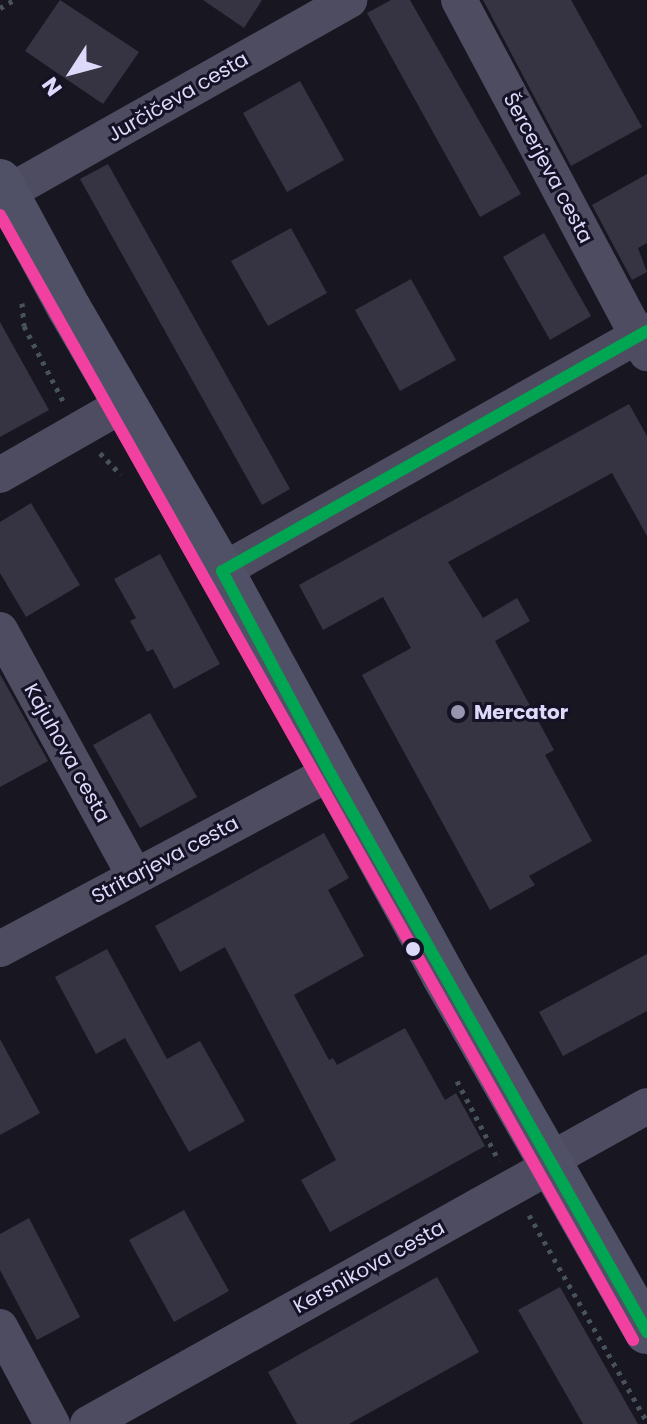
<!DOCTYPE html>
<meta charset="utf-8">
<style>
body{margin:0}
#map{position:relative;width:647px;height:1424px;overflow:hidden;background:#181621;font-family:Poppins,sans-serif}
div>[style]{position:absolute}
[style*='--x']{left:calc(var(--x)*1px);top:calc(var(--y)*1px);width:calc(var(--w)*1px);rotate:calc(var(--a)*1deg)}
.building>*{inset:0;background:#363442}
.path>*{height:5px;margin-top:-2.5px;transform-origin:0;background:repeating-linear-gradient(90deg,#47525d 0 4px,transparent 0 10px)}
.minor>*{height:36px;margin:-18px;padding:0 18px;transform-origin:18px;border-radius:18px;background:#4d4c60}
.secondary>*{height:44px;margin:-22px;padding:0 22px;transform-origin:22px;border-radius:22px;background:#505066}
.bus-1>*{height:12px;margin:-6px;padding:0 6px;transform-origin:6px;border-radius:6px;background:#00a651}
.bus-2>*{height:12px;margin:-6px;padding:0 6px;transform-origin:6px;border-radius:6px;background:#f240a1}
.dots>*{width:22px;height:22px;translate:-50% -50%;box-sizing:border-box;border:4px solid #151225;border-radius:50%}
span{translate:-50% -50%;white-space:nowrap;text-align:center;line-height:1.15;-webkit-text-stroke:6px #151225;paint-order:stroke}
.street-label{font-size:20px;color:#ddd9fb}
.poi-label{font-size:20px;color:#ddd9fb;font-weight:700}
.left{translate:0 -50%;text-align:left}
.north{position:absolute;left:32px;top:32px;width:80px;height:80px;-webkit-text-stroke:6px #151225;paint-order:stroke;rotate:234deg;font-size:22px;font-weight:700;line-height:32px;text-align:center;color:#ddd9fb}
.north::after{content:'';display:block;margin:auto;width:28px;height:36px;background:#ddd9fb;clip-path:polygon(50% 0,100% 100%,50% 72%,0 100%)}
</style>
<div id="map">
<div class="building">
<i style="clip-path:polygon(60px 0,139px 52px,103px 104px,25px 51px)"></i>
<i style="clip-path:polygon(203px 0,262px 0,244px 28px)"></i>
<i style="clip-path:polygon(391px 0,410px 0,521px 194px,480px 217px,367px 13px)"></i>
<i style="clip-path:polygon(483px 0,571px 0,642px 127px,571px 166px)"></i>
<i style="clip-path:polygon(300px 81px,344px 160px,287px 192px,243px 113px)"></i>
<i style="clip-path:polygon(108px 164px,290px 489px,262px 505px,80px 179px)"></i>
<i style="clip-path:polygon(647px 174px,647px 243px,638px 248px,647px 272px,632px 280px,592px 205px)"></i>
<i style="clip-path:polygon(291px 228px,327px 293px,268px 326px,231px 261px)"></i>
<i style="clip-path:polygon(544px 233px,591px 316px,550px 340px,503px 257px)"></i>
<i style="clip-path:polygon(411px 279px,456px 360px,400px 391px,355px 310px)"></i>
<i style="clip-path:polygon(0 322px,49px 410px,0 437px)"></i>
<i style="clip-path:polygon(629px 404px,647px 436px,647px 536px,612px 473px,448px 562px,483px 618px,517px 598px,530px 621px,495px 641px,554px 750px,545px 755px,592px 841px,529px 876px,535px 885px,490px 910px,362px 675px,411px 648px,383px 597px,323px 630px,299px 585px)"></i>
<i style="clip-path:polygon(31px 503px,80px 585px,26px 617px,0 573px,0 522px)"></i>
<i style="clip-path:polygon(160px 554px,220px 664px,174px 689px,153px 649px,147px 652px,130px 621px,136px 618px,114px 579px)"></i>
<i style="clip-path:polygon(0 674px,48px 761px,0 787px)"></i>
<i style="clip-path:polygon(150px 713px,197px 797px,140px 828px,93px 745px)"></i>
<i style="clip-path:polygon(324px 833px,349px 878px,328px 890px,364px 956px,294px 995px,329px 1060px,333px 1058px,337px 1065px,405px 1028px,445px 1100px,456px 1093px,485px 1146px,330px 1232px,301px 1180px,336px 1160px,225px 947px,180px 972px,155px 926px)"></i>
<i style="clip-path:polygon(107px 949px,167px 1059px,200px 1041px,245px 1121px,189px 1152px,125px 1038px,96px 1054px,55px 977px)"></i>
<i style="clip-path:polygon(647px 954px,647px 1011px,563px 1056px,539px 1012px)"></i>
<i style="clip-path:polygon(0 1039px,40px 1113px,0 1135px)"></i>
<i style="clip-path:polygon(184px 1210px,229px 1291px,174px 1322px,129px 1240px)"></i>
<i style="clip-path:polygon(29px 1218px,80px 1317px,37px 1340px,0 1270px,0 1234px)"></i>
<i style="clip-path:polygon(437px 1277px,479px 1352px,349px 1424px,297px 1424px,268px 1372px)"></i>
<i style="clip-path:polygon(560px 1287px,638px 1424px,583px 1424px,518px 1310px)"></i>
</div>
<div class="path">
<i style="--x:0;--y:8;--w:16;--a:-30"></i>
<i style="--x:22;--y:303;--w:23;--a:85"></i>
<i style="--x:24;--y:326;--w:87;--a:62.5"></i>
<i style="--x:100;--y:453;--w:30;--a:46"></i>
<i style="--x:457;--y:1081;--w:90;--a:62.3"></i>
<i style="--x:529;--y:1215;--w:238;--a:60.3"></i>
</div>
<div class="minor">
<i style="--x:459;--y:0;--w:400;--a:62"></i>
<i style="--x:7;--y:193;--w:393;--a:-29.4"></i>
<i style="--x:0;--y:475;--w:143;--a:-29.8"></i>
<i style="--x:222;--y:571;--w:488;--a:-29.5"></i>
<i style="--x:0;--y:630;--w:279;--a:61.3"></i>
<i style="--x:0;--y:949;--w:374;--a:-28.1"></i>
<i style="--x:0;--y:1327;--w:110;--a:61.8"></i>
<i style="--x:88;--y:1424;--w:511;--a:-29.17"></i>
<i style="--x:534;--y:1175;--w:42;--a:-36.3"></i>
<i style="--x:568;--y:1150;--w:90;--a:-29.1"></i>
</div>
<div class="secondary">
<i style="--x:0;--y:181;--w:145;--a:61.5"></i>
<i style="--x:69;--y:308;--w:304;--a:59.8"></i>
<i style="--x:222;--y:571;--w:460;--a:61.3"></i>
<i style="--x:443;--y:975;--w:411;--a:60.3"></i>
</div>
<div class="bus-1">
<i style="--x:647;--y:331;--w:488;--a:150.5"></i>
<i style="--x:222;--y:571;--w:229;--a:61.9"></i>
<i style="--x:330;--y:773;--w:643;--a:60.44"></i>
</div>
<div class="bus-2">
<i style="--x:0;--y:215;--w:1291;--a:60.63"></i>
</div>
<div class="dots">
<i style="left:458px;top:712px;background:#9895af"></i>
<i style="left:413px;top:949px;background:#ddd9fb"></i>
</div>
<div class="street-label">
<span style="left:178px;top:97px;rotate:-30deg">Jurčičeva cesta</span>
<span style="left:548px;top:168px;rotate:62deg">Šercerjeva cesta</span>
<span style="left:67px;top:753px;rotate:61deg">Kajuhova cesta</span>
<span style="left:165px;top:860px;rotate:-28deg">Stritarjeva cesta</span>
<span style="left:369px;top:1267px;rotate:-29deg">Kersnikova cesta</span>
</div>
<div class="poi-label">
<span class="left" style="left:474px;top:712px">Mercator</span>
</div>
<div class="north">N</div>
</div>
